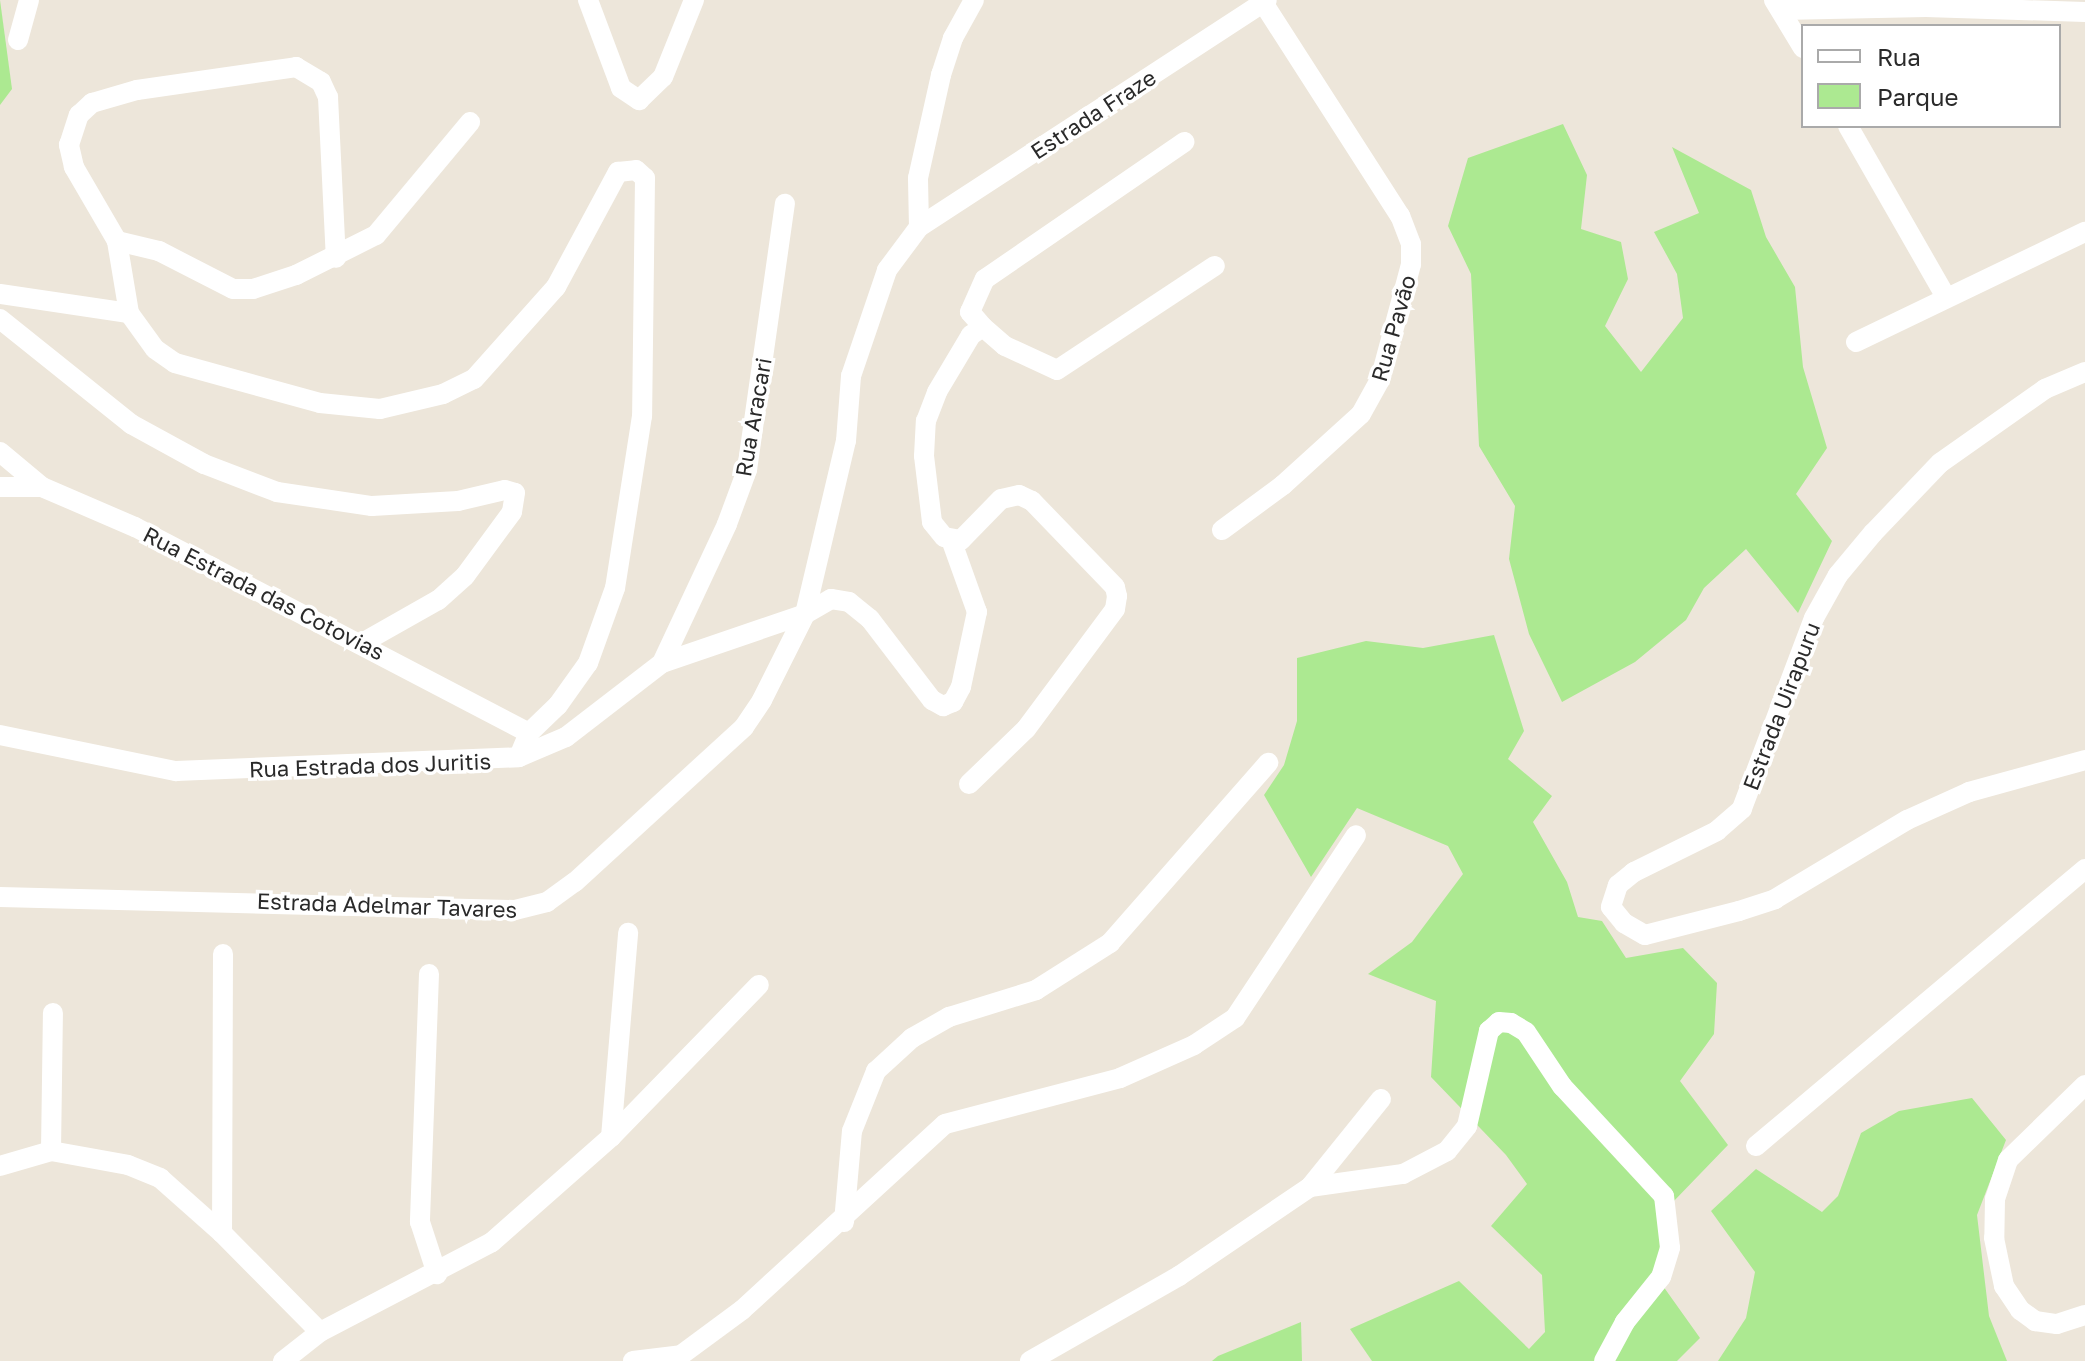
<!DOCTYPE html>
<meta charset="utf-8">
<style>
body{margin:0}
#map{position:relative;width:2085px;height:1361px;overflow:hidden;background:#ede6da;font-family:"Golos Text",sans-serif}
div>[style]{position:absolute}
[style*='--x']{left:calc(var(--x)*1px);top:calc(var(--y)*1px);width:calc(var(--w)*1px);rotate:calc(var(--a)*1deg)}
.green>*{inset:0;background:#ace991}
.minor>*{height:20px;margin:-10px;padding:0 10px;transform-origin:10px;border-radius:10px;background:#fff}
span{translate:-50% -50%;white-space:nowrap;text-align:center;line-height:1.15;-webkit-text-stroke:7px #fff;paint-order:stroke}
.street-label{font-size:22px;color:#2a2a2a}
.legend{position:absolute;left:1801px;top:24px;width:260px;height:104px;box-sizing:border-box;background:#fff;border:2px solid #aaa;margin:0;padding:10px 14px;list-style:none;font-size:24px;color:#2a2a2a}
.legend li{display:flex;align-items:center;gap:16px;height:40px}
.legend b{width:40px;border:2px solid #aaa}
</style>
<div id="map">
<div class="green">
<i style="clip-path:polygon(0 0,12px 89px,0 105px)"></i>
<i style="clip-path:polygon(1563px 124px,1587px 175px,1581px 229px,1621px 242px,1628px 279px,1605px 326px,1641px 372px,1683px 318px,1677px 274px,1654px 232px,1699px 213px,1672px 147px,1751px 190px,1766px 237px,1795px 287px,1803px 367px,1827px 448px,1796px 494px,1832px 541px,1798px 613px,1746px 549px,1704px 588px,1686px 620px,1635px 662px,1562px 702px,1529px 634px,1509px 559px,1515px 506px,1479px 446px,1471px 274px,1448px 226px,1468px 158px)"></i>
<i style="clip-path:polygon(1494px 635px,1524px 731px,1508px 759px,1552px 796px,1533px 822px,1567px 882px,1578px 917px,1602px 921px,1626px 958px,1683px 948px,1717px 983px,1714px 1034px,1680px 1081px,1728px 1145px,1672px 1203px,1658px 1279px,1700px 1338px,1677px 1361px,1372px 1361px,1350px 1329px,1459px 1281px,1529px 1349px,1545px 1332px,1542px 1275px,1491px 1226px,1527px 1184px,1506px 1155px,1431px 1077px,1436px 1001px,1368px 974px,1412px 942px,1463px 874px,1448px 846px,1357px 808px,1311px 877px,1264px 795px,1284px 765px,1297px 721px,1297px 658px,1366px 641px,1423px 648px)"></i>
<i style="clip-path:polygon(1972px 1098px,2006px 1140px,1977px 1215px,1989px 1316px,2007px 1361px,1718px 1361px,1746px 1318px,1755px 1272px,1711px 1211px,1756px 1169px,1822px 1212px,1838px 1196px,1861px 1133px,1899px 1111px)"></i>
<i style="clip-path:polygon(1301px 1322px,1302px 1361px,1212px 1361px,1218px 1356px)"></i>
</div>
<div class="minor">
<i style="--x:588;--y:0;--w:94;--a:69.4"></i>
<i style="--x:621;--y:88;--w:22;--a:34"></i>
<i style="--x:639;--y:100;--w:33;--a:-44"></i>
<i style="--x:663;--y:77;--w:83;--a:-68.1"></i>
<i style="--x:1774;--y:0;--w:56;--a:58.9"></i>
<i style="--x:1781;--y:10;--w:145;--a:-1.2"></i>
<i style="--x:1926;--y:7;--w:159;--a:1.8"></i>
<i style="--x:18;--y:40;--w:41;--a:-74.6"></i>
<i style="--x:1848;--y:126;--w:197;--a:60.2"></i>
<i style="--x:919;--y:227;--w:49;--a:-91.2"></i>
<i style="--x:918;--y:178;--w:106;--a:-77.4"></i>
<i style="--x:941;--y:75;--w:39;--a:-72"></i>
<i style="--x:953;--y:38;--w:43;--a:-61.1"></i>
<i style="--x:117;--y:241;--w:86;--a:-120.2"></i>
<i style="--x:74;--y:167;--w:23;--a:-103"></i>
<i style="--x:69;--y:145;--w:32;--a:-72"></i>
<i style="--x:79;--y:115;--w:18;--a:-43"></i>
<i style="--x:92;--y:103;--w:47;--a:-16.1"></i>
<i style="--x:137;--y:90;--w:161;--a:-8.2"></i>
<i style="--x:296;--y:67;--w:29;--a:31"></i>
<i style="--x:321;--y:82;--w:17;--a:65"></i>
<i style="--x:328;--y:97;--w:161;--a:87.2"></i>
<i style="--x:0;--y:294;--w:130;--a:8.4"></i>
<i style="--x:129;--y:313;--w:44;--a:54.2"></i>
<i style="--x:155;--y:349;--w:24;--a:35"></i>
<i style="--x:175;--y:363;--w:150;--a:15.4"></i>
<i style="--x:320;--y:403;--w:60;--a:5.7"></i>
<i style="--x:380;--y:409;--w:65;--a:-13.4"></i>
<i style="--x:443;--y:394;--w:34;--a:-26"></i>
<i style="--x:474;--y:379;--w:123;--a:-48.3"></i>
<i style="--x:556;--y:287;--w:131;--a:-61.7"></i>
<i style="--x:618;--y:172;--w:18;--a:-6"></i>
<i style="--x:636;--y:170;--w:12;--a:42"></i>
<i style="--x:645;--y:178;--w:238;--a:90.7"></i>
<i style="--x:642;--y:416;--w:174;--a:98.9"></i>
<i style="--x:615;--y:588;--w:80;--a:109.8"></i>
<i style="--x:588;--y:663;--w:52;--a:125.5"></i>
<i style="--x:558;--y:705;--w:40;--a:136"></i>
<i style="--x:529;--y:733;--w:26;--a:113"></i>
<i style="--x:129;--y:313;--w:73;--a:-99.5"></i>
<i style="--x:117;--y:241;--w:43;--a:13.4"></i>
<i style="--x:159;--y:251;--w:83;--a:27.2"></i>
<i style="--x:233;--y:289;--w:20;--a:0"></i>
<i style="--x:253;--y:289;--w:45;--a:-18"></i>
<i style="--x:296;--y:275;--w:89;--a:-26.6"></i>
<i style="--x:376;--y:235;--w:147;--a:-50.2"></i>
<i style="--x:0;--y:319;--w:168;--a:38.7"></i>
<i style="--x:131;--y:424;--w:83;--a:28.7"></i>
<i style="--x:204;--y:464;--w:78;--a:21"></i>
<i style="--x:277;--y:492;--w:96;--a:8.4"></i>
<i style="--x:372;--y:506;--w:86;--a:-3.3"></i>
<i style="--x:458;--y:501;--w:48;--a:-13.2"></i>
<i style="--x:505;--y:490;--w:10;--a:17"></i>
<i style="--x:515;--y:493;--w:19;--a:99"></i>
<i style="--x:512;--y:512;--w:79;--a:126.3"></i>
<i style="--x:465;--y:576;--w:36;--a:138"></i>
<i style="--x:438;--y:600;--w:87;--a:150.5"></i>
<i style="--x:983;--y:327;--w:29;--a:41"></i>
<i style="--x:1005;--y:346;--w:57;--a:24.8"></i>
<i style="--x:1057;--y:370;--w:189;--a:-33.4"></i>
<i style="--x:1856;--y:342;--w:254;--a:-25.7"></i>
<i style="--x:2085;--y:372;--w:43;--a:157"></i>
<i style="--x:2045;--y:389;--w:128;--a:144.8"></i>
<i style="--x:1940;--y:463;--w:97;--a:133.7"></i>
<i style="--x:1873;--y:533;--w:55;--a:129.8"></i>
<i style="--x:1838;--y:575;--w:49;--a:119.2"></i>
<i style="--x:1814;--y:618;--w:204;--a:110.7"></i>
<i style="--x:1742;--y:809;--w:33;--a:139"></i>
<i style="--x:1717;--y:831;--w:93;--a:153.7"></i>
<i style="--x:1634;--y:872;--w:21;--a:141"></i>
<i style="--x:1618;--y:885;--w:23;--a:108"></i>
<i style="--x:1611;--y:907;--w:21;--a:51"></i>
<i style="--x:1624;--y:923;--w:24;--a:30"></i>
<i style="--x:1645;--y:935;--w:97;--a:-14.3"></i>
<i style="--x:1739;--y:911;--w:38;--a:-18"></i>
<i style="--x:1775;--y:899;--w:154;--a:-30.9"></i>
<i style="--x:1907;--y:820;--w:68;--a:-24.3"></i>
<i style="--x:1969;--y:792;--w:120;--a:-15.4"></i>
<i style="--x:0;--y:452;--w:55;--a:39.8"></i>
<i style="--x:42;--y:487;--w:101;--a:23.3"></i>
<i style="--x:135;--y:527;--w:445;--a:27.6"></i>
<i style="--x:0;--y:487;--w:42;--a:0"></i>
<i style="--x:1222;--y:530;--w:76;--a:-36.4"></i>
<i style="--x:1283;--y:485;--w:105;--a:-42.3"></i>
<i style="--x:1361;--y:414;--w:39;--a:-61"></i>
<i style="--x:1380;--y:380;--w:120;--a:-75"></i>
<i style="--x:1411;--y:264;--w:20;--a:-90"></i>
<i style="--x:1411;--y:244;--w:30;--a:-111"></i>
<i style="--x:1400;--y:216;--w:253;--a:-122.7"></i>
<i style="--x:662;--y:663;--w:153;--a:-64.9"></i>
<i style="--x:727;--y:524;--w:58;--a:-69.7"></i>
<i style="--x:747;--y:470;--w:269;--a:-81.9"></i>
<i style="--x:0;--y:735;--w:180;--a:11.6"></i>
<i style="--x:176;--y:771;--w:343;--a:-2.3"></i>
<i style="--x:519;--y:757;--w:51;--a:-23.1"></i>
<i style="--x:566;--y:737;--w:121;--a:-37.6"></i>
<i style="--x:662;--y:663;--w:151;--a:-18.9"></i>
<i style="--x:805;--y:614;--w:30;--a:-30"></i>
<i style="--x:831;--y:599;--w:18;--a:9"></i>
<i style="--x:849;--y:602;--w:27;--a:39"></i>
<i style="--x:870;--y:619;--w:102;--a:52.6"></i>
<i style="--x:932;--y:700;--w:13;--a:29"></i>
<i style="--x:943;--y:706;--w:11;--a:-22"></i>
<i style="--x:953;--y:702;--w:17;--a:-62"></i>
<i style="--x:961;--y:687;--w:77;--a:-78"></i>
<i style="--x:977;--y:612;--w:74;--a:-109.7"></i>
<i style="--x:969;--y:784;--w:79;--a:-44"></i>
<i style="--x:1026;--y:729;--w:149;--a:-53.4"></i>
<i style="--x:1115;--y:609;--w:13;--a:-81"></i>
<i style="--x:1117;--y:596;--w:9;--a:-103"></i>
<i style="--x:1115;--y:587;--w:120;--a:-134"></i>
<i style="--x:1032;--y:501;--w:14;--a:-155"></i>
<i style="--x:1019;--y:495;--w:18;--a:167"></i>
<i style="--x:1001;--y:499;--w:57;--a:134.3"></i>
<i style="--x:961;--y:540;--w:17;--a:-170"></i>
<i style="--x:944;--y:537;--w:19;--a:-129"></i>
<i style="--x:932;--y:522;--w:66;--a:-96.9"></i>
<i style="--x:924;--y:456;--w:35;--a:-87"></i>
<i style="--x:926;--y:421;--w:31;--a:-69"></i>
<i style="--x:937;--y:392;--w:66;--a:-59.2"></i>
<i style="--x:971;--y:335;--w:14;--a:-34"></i>
<i style="--x:983;--y:327;--w:20;--a:-131"></i>
<i style="--x:970;--y:312;--w:36;--a:-66"></i>
<i style="--x:985;--y:279;--w:242;--a:-34.5"></i>
<i style="--x:0;--y:897;--w:515;--a:1.45"></i>
<i style="--x:515;--y:910;--w:33;--a:-14"></i>
<i style="--x:547;--y:902;--w:34;--a:-36"></i>
<i style="--x:575;--y:882;--w:229;--a:-42.5"></i>
<i style="--x:744;--y:727;--w:32;--a:-56"></i>
<i style="--x:762;--y:700;--w:96;--a:-63.4"></i>
<i style="--x:805;--y:614;--w:178;--a:-76.7"></i>
<i style="--x:846;--y:441;--w:65;--a:-85.6"></i>
<i style="--x:851;--y:376;--w:112;--a:-71.2"></i>
<i style="--x:887;--y:270;--w:54;--a:-53.3"></i>
<i style="--x:919;--y:227;--w:415;--a:-33.1"></i>
<i style="--x:223;--y:954;--w:279;--a:90.2"></i>
<i style="--x:222;--y:1233;--w:139;--a:45.3"></i>
<i style="--x:429;--y:974;--w:248;--a:92.1"></i>
<i style="--x:420;--y:1222;--w:55;--a:71.9"></i>
<i style="--x:2085;--y:1085;--w:107;--a:135.8"></i>
<i style="--x:2008;--y:1160;--w:41;--a:108.4"></i>
<i style="--x:1995;--y:1199;--w:39;--a:91"></i>
<i style="--x:1994;--y:1238;--w:49;--a:78.2"></i>
<i style="--x:2004;--y:1286;--w:29;--a:56"></i>
<i style="--x:2020;--y:1310;--w:19;--a:36"></i>
<i style="--x:2035;--y:1321;--w:22;--a:8"></i>
<i style="--x:2057;--y:1324;--w:29;--a:-18"></i>
<i style="--x:611;--y:1137;--w:205;--a:-85.2"></i>
<i style="--x:1756;--y:1146;--w:430;--a:-40.1"></i>
<i style="--x:51;--y:1151;--w:138;--a:-89.2"></i>
<i style="--x:0;--y:1166;--w:53;--a:-16.4"></i>
<i style="--x:51;--y:1151;--w:78;--a:10.3"></i>
<i style="--x:128;--y:1165;--w:35;--a:22"></i>
<i style="--x:160;--y:1178;--w:83;--a:41.6"></i>
<i style="--x:1310;--y:1187;--w:94;--a:-8"></i>
<i style="--x:1403;--y:1174;--w:50;--a:-27.6"></i>
<i style="--x:1447;--y:1151;--w:32;--a:-51"></i>
<i style="--x:1467;--y:1126;--w:98;--a:-77"></i>
<i style="--x:1489;--y:1031;--w:13;--a:-42"></i>
<i style="--x:1499;--y:1022;--w:12;--a:5"></i>
<i style="--x:1511;--y:1023;--w:17;--a:31"></i>
<i style="--x:1526;--y:1032;--w:65;--a:56.3"></i>
<i style="--x:1562;--y:1086;--w:150;--a:47.2"></i>
<i style="--x:1664;--y:1196;--w:52;--a:83.4"></i>
<i style="--x:1670;--y:1248;--w:30;--a:107"></i>
<i style="--x:1661;--y:1277;--w:58;--a:128.7"></i>
<i style="--x:1625;--y:1322;--w:44;--a:118.3"></i>
<i style="--x:844;--y:1222;--w:91;--a:-85"></i>
<i style="--x:852;--y:1131;--w:65;--a:-68.2"></i>
<i style="--x:876;--y:1071;--w:49;--a:-42.5"></i>
<i style="--x:912;--y:1038;--w:43;--a:-29.6"></i>
<i style="--x:949;--y:1017;--w:91;--a:-17.2"></i>
<i style="--x:1036;--y:990;--w:88;--a:-32.4"></i>
<i style="--x:1110;--y:943;--w:240;--a:-48.7"></i>
<i style="--x:283;--y:1361;--w:47;--a:-38.1"></i>
<i style="--x:320;--y:1332;--w:194;--a:-27.6"></i>
<i style="--x:492;--y:1242;--w:159;--a:-41.4"></i>
<i style="--x:611;--y:1137;--w:212;--a:-45.8"></i>
<i style="--x:633;--y:1361;--w:48;--a:-7.1"></i>
<i style="--x:681;--y:1355;--w:76;--a:-36.4"></i>
<i style="--x:742;--y:1310;--w:275;--a:-42.5"></i>
<i style="--x:945;--y:1124;--w:181;--a:-14.7"></i>
<i style="--x:1120;--y:1078;--w:81;--a:-24"></i>
<i style="--x:1194;--y:1045;--w:49;--a:-33.4"></i>
<i style="--x:1235;--y:1018;--w:219;--a:-56.5"></i>
<i style="--x:1030;--y:1361;--w:172;--a:-29.7"></i>
<i style="--x:1179;--y:1276;--w:158;--a:-34.2"></i>
<i style="--x:1310;--y:1187;--w:113;--a:-51.1"></i>
</div>
<div class="street-label">
<span style="left:1093px;top:114px;rotate:-33deg">Estrada Fraze</span>
<span style="left:1393px;top:328px;rotate:-74deg">Rua Pavão</span>
<span style="left:753px;top:417px;rotate:-80deg">Rua Aracari</span>
<span style="left:264px;top:593px;rotate:27deg">Rua Estrada das Cotovias</span>
<span style="left:1781px;top:706px;rotate:-69deg">Estrada Uirapuru</span>
<span style="left:370px;top:765px;rotate:-2deg">Rua Estrada dos Juritis</span>
<span style="left:387px;top:905px;rotate:2deg">Estrada Adelmar Tavares</span>
</div>
<ul class="legend">
<li><b style="height:10px;background:#fff"></b>Rua</li>
<li><b style="height:22px;background:#ace991"></b>Parque</li>
</ul>
</div>
